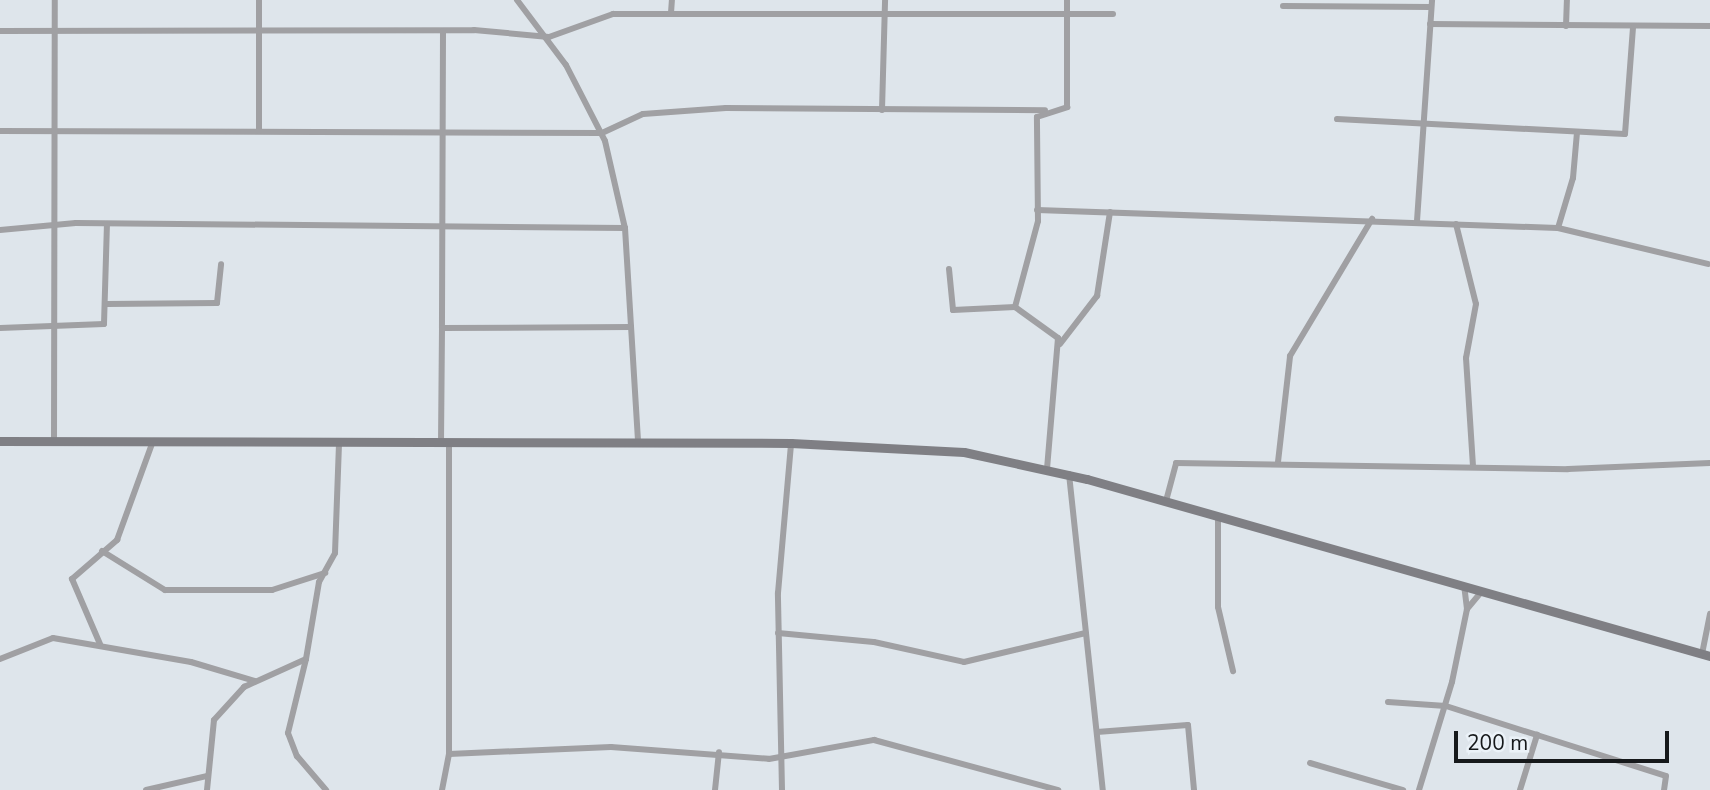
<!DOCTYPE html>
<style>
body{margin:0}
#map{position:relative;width:1710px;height:790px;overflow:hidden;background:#dee5eb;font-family:"Nunito Sans",sans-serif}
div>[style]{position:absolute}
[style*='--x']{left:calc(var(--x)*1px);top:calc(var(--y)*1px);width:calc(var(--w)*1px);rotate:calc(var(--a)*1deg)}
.minor>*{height:6px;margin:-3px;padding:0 3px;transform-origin:3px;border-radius:3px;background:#a0a0a3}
.secondary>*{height:9px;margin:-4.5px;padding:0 4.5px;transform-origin:4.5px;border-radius:4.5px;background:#7f7f84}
span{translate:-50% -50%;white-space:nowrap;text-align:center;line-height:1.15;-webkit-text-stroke:5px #ebf2f8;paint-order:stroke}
.scale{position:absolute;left:1454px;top:731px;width:215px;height:32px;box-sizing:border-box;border:4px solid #16191b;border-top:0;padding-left:9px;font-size:21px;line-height:24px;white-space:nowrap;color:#16191b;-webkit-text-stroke:5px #ebf2f8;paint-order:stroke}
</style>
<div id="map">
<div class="minor">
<i style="--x:517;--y:0;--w:81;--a:53"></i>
<i style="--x:566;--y:65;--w:85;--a:62.8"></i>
<i style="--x:605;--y:141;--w:89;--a:77.1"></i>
<i style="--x:625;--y:228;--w:214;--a:86.5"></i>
<i style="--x:1283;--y:6;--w:148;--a:0.4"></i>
<i style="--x:671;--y:13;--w:13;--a:-86"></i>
<i style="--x:1430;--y:24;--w:280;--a:0.4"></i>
<i style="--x:1566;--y:26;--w:26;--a:-88"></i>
<i style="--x:0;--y:31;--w:474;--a:-0.1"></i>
<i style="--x:474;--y:30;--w:75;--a:5.3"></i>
<i style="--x:549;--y:37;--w:68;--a:-19.8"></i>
<i style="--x:613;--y:14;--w:500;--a:0"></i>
<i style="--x:443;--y:31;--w:297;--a:90.2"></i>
<i style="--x:442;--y:328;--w:189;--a:-0.3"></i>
<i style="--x:882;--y:110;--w:110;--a:-88.4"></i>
<i style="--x:1337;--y:119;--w:288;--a:3"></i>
<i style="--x:1625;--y:134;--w:106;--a:-85.7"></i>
<i style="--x:0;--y:131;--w:602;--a:0.19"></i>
<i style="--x:602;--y:133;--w:45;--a:-24.9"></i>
<i style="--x:643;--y:114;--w:83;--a:-4.1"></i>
<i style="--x:726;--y:108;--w:319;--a:0.4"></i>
<i style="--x:259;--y:131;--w:131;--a:-90"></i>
<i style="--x:1037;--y:210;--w:521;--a:1.98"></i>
<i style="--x:1558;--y:228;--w:154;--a:13.5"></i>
<i style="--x:1417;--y:221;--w:222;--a:-86.1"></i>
<i style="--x:1456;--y:224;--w:82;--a:76"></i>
<i style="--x:1476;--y:304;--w:55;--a:100.5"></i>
<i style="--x:1466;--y:358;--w:108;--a:86.3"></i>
<i style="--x:1558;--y:228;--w:52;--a:-73.3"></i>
<i style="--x:1573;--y:178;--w:46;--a:-85"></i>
<i style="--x:0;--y:230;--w:76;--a:-5.3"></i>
<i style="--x:76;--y:223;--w:549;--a:0.52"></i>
<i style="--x:949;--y:269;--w:41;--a:84.4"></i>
<i style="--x:953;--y:310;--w:62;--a:-2.8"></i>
<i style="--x:1015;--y:307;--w:53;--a:35.8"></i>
<i style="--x:1058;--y:338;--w:131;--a:94.8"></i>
<i style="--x:107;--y:304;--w:110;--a:-0.5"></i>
<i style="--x:217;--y:303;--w:39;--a:-84"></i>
<i style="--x:1015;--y:307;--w:89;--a:-75"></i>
<i style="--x:1038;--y:221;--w:104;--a:-90.6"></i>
<i style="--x:1037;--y:117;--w:32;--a:-18"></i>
<i style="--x:1067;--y:107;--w:107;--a:-90"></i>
<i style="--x:0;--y:328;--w:104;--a:-2.2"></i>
<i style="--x:104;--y:324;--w:99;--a:-88.3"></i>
<i style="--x:1060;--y:344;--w:61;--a:-52.4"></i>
<i style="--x:1097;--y:296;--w:85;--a:-81.2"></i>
<i style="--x:54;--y:441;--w:441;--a:-89.9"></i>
<i style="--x:441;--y:443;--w:115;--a:-89.5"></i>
<i style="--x:1278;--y:462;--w:107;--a:-83.5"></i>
<i style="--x:1290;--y:356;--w:160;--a:-59.1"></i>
<i style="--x:1069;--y:474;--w:318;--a:83.9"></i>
<i style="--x:1166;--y:501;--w:39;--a:-75"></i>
<i style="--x:1176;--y:463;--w:392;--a:0.9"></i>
<i style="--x:1568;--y:469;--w:142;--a:-2.4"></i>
<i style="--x:1218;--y:516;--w:91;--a:90"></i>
<i style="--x:1218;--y:607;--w:66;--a:76.8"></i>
<i style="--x:102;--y:551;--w:74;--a:31.8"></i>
<i style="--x:165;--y:590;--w:107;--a:0"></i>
<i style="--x:272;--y:590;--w:56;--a:-17.8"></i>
<i style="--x:1467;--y:609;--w:23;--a:-50"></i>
<i style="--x:778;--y:633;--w:96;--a:5.4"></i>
<i style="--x:874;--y:642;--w:92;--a:12.5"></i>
<i style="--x:964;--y:662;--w:125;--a:-13.4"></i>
<i style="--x:100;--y:644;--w:71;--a:-113.3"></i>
<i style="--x:72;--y:579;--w:60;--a:-40.9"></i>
<i style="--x:117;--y:540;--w:105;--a:-70"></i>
<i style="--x:1702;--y:654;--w:41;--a:-78.7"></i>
<i style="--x:0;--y:659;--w:57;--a:-21.6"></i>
<i style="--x:53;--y:638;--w:140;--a:9.9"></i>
<i style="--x:191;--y:662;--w:67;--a:16.5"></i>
<i style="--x:306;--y:659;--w:76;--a:103.7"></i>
<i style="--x:288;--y:733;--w:25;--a:69"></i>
<i style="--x:297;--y:756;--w:45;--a:49.5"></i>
<i style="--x:1388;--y:702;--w:58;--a:3.9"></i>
<i style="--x:1446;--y:706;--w:96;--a:17.7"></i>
<i style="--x:1537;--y:735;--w:135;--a:17.6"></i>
<i style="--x:1666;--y:776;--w:14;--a:98"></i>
<i style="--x:1097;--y:732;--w:91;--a:-4.4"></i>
<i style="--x:1188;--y:725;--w:65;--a:84.7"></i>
<i style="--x:449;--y:754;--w:162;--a:-2.5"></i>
<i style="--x:611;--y:747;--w:158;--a:4.3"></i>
<i style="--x:769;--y:759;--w:107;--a:-10.3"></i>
<i style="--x:874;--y:740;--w:191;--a:15.2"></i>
<i style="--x:1310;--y:763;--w:97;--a:16.2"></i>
<i style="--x:146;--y:790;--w:63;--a:-12.9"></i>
<i style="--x:207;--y:790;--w:70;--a:-84.3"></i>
<i style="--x:214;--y:720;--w:45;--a:-47.7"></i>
<i style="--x:244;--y:687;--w:68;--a:-24.3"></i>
<i style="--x:306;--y:659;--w:78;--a:-80.4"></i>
<i style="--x:319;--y:582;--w:33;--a:-61"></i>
<i style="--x:335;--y:553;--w:110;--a:-87.9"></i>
<i style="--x:442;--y:790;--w:37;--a:-79"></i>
<i style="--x:449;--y:754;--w:312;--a:-90"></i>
<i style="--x:715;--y:790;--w:38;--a:-84"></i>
<i style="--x:782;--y:790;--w:197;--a:-91.2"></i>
<i style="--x:778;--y:593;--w:151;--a:-85"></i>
<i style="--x:1419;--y:790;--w:113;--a:-73"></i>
<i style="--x:1452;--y:682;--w:75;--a:-78.4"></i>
<i style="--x:1467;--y:609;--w:23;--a:-97"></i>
<i style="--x:1520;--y:790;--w:58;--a:-72.8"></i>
</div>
<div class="secondary">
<i style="--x:0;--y:441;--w:791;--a:0.14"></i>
<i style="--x:791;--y:443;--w:173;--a:3"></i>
<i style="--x:964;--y:452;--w:126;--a:12.4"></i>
<i style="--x:1087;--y:479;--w:648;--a:15.86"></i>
</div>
<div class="scale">200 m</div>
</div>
